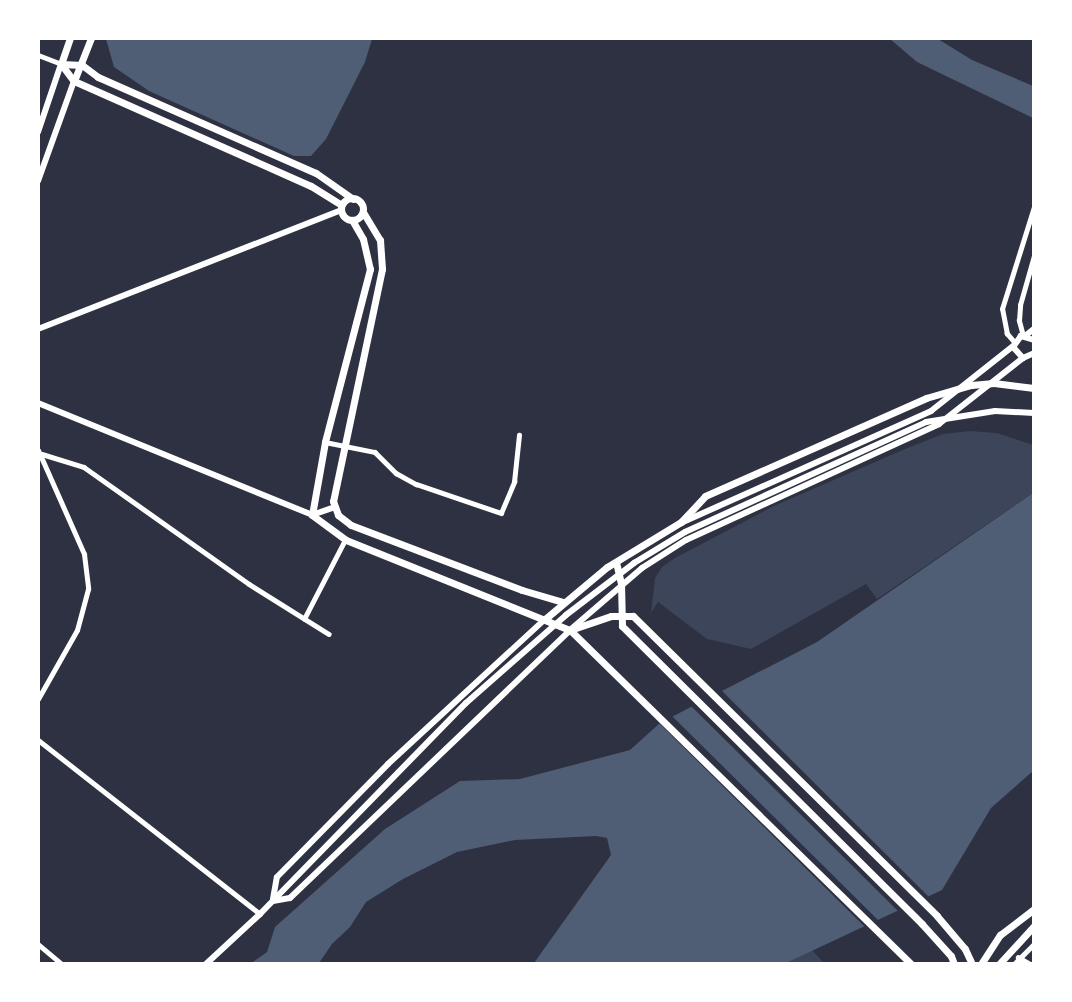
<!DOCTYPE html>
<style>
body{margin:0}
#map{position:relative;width:1072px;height:1002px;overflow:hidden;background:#2d3142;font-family:Signika,sans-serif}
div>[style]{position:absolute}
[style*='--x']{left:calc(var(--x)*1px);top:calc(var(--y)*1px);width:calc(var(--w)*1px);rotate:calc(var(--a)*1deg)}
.green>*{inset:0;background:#3c4559}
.water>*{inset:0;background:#4f5d75}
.pier>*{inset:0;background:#2d3142}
.minor>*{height:4.5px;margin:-2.25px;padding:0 2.25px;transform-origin:2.25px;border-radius:2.25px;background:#fff}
.tertiary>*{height:5px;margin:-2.5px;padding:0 2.5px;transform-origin:2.5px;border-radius:2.5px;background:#fff}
.secondary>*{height:6px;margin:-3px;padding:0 3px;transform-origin:3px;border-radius:3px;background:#fff}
.primary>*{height:7px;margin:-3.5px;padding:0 3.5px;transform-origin:3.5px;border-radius:3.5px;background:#fff}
.primary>.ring{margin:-3.5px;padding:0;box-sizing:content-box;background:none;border:7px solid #fff;border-radius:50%}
span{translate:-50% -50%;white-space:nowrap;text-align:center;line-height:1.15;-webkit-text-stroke:5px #fff;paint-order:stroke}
.frame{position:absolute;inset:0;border:40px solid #fff;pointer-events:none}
</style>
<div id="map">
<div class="green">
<i style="clip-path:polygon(970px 431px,997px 433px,1033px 445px,1033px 493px,877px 599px,866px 584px,751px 649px,707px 639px,658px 602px,651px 613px,655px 578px,662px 567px,675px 558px,776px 505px,905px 449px,943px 434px)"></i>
<i style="clip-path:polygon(811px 949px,824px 963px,786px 964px,797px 956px)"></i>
</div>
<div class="water">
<i style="clip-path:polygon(106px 39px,106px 38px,372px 39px,365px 62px,326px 139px,311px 156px,294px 156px,149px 91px,114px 67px)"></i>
<i style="clip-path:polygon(890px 39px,938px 39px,972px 60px,1033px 86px,1033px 118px,917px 62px)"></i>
<i style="clip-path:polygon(1033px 493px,1033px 771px,991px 808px,942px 890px,786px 963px,534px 963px,611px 855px,607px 838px,596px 836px,515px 840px,457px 852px,403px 879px,366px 902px,350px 927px,332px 944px,319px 963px,250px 964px,267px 952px,275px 927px,385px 829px,460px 781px,520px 779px,630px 750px,660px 723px,817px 642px)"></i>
</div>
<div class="pier">
<i style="clip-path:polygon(719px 688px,931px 899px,900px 913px,689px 704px)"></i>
<i style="clip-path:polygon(670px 714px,880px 922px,866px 928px,657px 721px)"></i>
</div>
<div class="minor">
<i style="--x:1023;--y:336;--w:16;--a:-105"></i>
<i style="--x:1019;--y:321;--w:16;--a:-86"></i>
<i style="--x:1020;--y:305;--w:51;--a:-74.1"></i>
<i style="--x:1014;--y:342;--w:11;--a:-131"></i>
<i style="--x:1007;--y:334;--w:25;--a:-101"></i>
<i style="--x:1002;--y:309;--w:107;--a:-72.6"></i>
<i style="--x:325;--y:442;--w:51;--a:11.3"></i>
<i style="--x:375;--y:452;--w:30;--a:45"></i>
<i style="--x:396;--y:473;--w:23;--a:29"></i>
<i style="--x:416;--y:484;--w:90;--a:18.8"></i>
<i style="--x:501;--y:513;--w:34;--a:-67"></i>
<i style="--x:514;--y:482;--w:47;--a:-83.9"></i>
<i style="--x:42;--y:454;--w:44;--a:17.2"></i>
<i style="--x:84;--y:467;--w:202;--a:35.3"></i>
<i style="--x:249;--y:584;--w:94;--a:32"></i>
<i style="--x:304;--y:619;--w:89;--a:-62.6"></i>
<i style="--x:38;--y:944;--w:31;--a:40"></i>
<i style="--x:1018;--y:957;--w:14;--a:30"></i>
<i style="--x:1014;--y:964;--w:28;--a:-45"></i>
</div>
<div class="tertiary">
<i style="--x:38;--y:55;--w:25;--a:21"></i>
<i style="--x:38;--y:450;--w:114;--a:66.1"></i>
<i style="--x:84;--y:554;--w:35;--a:83"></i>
<i style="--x:88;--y:589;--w:42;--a:105"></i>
<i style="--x:77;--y:630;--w:79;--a:119.5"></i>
<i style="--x:38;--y:740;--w:282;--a:38.1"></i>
</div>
<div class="secondary">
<i style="--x:38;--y:132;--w:72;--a:-71.3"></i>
<i style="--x:38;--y:181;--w:106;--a:-70.2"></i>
<i style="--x:38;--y:329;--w:326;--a:-21.4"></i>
<i style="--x:1025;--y:336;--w:11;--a:-38"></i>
<i style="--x:1034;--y:340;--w:14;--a:-163"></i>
<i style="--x:1021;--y:336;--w:14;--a:126"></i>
<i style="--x:1013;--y:347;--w:15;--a:48"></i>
<i style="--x:1023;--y:358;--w:12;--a:-24"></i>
<i style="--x:38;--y:403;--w:296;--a:22.2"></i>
<i style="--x:312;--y:515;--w:24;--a:-19"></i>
<i style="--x:683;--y:522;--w:272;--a:-24.1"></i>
<i style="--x:931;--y:411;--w:105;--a:-38.4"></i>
<i style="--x:273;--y:899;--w:22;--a:-80"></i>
<i style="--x:277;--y:877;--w:158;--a:-45.5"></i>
<i style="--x:388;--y:764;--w:214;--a:-42.7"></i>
<i style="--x:273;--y:901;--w:17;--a:-10"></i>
<i style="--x:290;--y:898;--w:388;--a:-43.7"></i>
<i style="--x:570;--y:630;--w:95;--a:-40.7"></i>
<i style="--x:642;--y:568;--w:52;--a:-32.5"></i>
<i style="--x:686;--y:540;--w:278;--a:-24.6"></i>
<i style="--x:939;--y:424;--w:107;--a:-38.2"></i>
<i style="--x:206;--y:964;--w:74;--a:-42.8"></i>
<i style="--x:260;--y:914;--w:295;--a:-45.7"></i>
<i style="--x:466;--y:703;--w:133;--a:-41.3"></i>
<i style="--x:566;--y:615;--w:86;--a:-37.4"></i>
<i style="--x:634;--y:563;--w:60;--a:-31.3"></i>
<i style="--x:685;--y:532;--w:265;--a:-24.5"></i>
<i style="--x:926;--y:422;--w:70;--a:-9.1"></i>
<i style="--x:995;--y:411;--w:39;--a:3"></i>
</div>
<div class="primary">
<i style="--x:61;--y:64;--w:21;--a:3"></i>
<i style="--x:82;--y:65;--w:20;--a:37"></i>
<i style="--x:98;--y:77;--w:238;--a:23.8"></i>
<i style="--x:316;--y:173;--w:45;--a:35.1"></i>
<i style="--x:61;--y:64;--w:21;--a:53"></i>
<i style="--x:74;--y:81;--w:259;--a:23.9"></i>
<i style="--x:311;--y:186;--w:36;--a:32"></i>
<i style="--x:61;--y:64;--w:28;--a:-71"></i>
<i style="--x:74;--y:81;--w:46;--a:-68.4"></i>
<i class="ring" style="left:341px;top:198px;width:15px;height:15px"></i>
<i style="--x:363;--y:212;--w:33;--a:59"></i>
<i style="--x:380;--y:240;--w:29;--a:86"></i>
<i style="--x:382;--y:269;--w:237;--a:101.9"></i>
<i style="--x:333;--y:501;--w:15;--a:70"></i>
<i style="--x:338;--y:515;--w:16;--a:38"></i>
<i style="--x:351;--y:525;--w:183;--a:20.8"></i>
<i style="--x:522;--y:590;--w:43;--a:16.3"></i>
<i style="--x:352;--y:220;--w:22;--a:60"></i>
<i style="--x:363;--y:239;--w:31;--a:77"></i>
<i style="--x:370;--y:269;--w:179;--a:104.6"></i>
<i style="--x:325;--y:442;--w:74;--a:100.1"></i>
<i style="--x:312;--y:515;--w:42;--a:36.3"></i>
<i style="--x:346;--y:540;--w:241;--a:21.9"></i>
<i style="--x:570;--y:630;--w:477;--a:44.4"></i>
<i style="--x:616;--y:562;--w:23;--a:77"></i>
<i style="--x:621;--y:584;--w:42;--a:88.6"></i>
<i style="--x:622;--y:626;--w:423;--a:44.8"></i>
<i style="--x:922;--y:924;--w:43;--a:47.8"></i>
<i style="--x:951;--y:956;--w:9;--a:69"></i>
<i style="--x:545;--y:619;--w:81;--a:-40"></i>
<i style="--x:607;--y:567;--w:87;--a:-31.3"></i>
<i style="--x:681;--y:522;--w:35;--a:-47"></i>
<i style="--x:705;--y:496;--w:242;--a:-23.9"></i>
<i style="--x:926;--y:398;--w:47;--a:-16.1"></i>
<i style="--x:971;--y:385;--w:23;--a:-5"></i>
<i style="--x:994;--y:383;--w:40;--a:7.1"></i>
<i style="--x:570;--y:630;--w:43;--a:-18.9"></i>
<i style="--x:611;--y:616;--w:22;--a:0"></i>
<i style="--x:633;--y:616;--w:427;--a:44.6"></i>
<i style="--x:937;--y:916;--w:43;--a:49.7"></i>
<i style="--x:965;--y:949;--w:17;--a:65"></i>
<i style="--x:981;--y:964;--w:35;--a:-57"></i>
<i style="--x:1000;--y:935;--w:43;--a:-37.4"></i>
<i style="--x:999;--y:964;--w:52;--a:-47.4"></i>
</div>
<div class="frame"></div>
</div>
